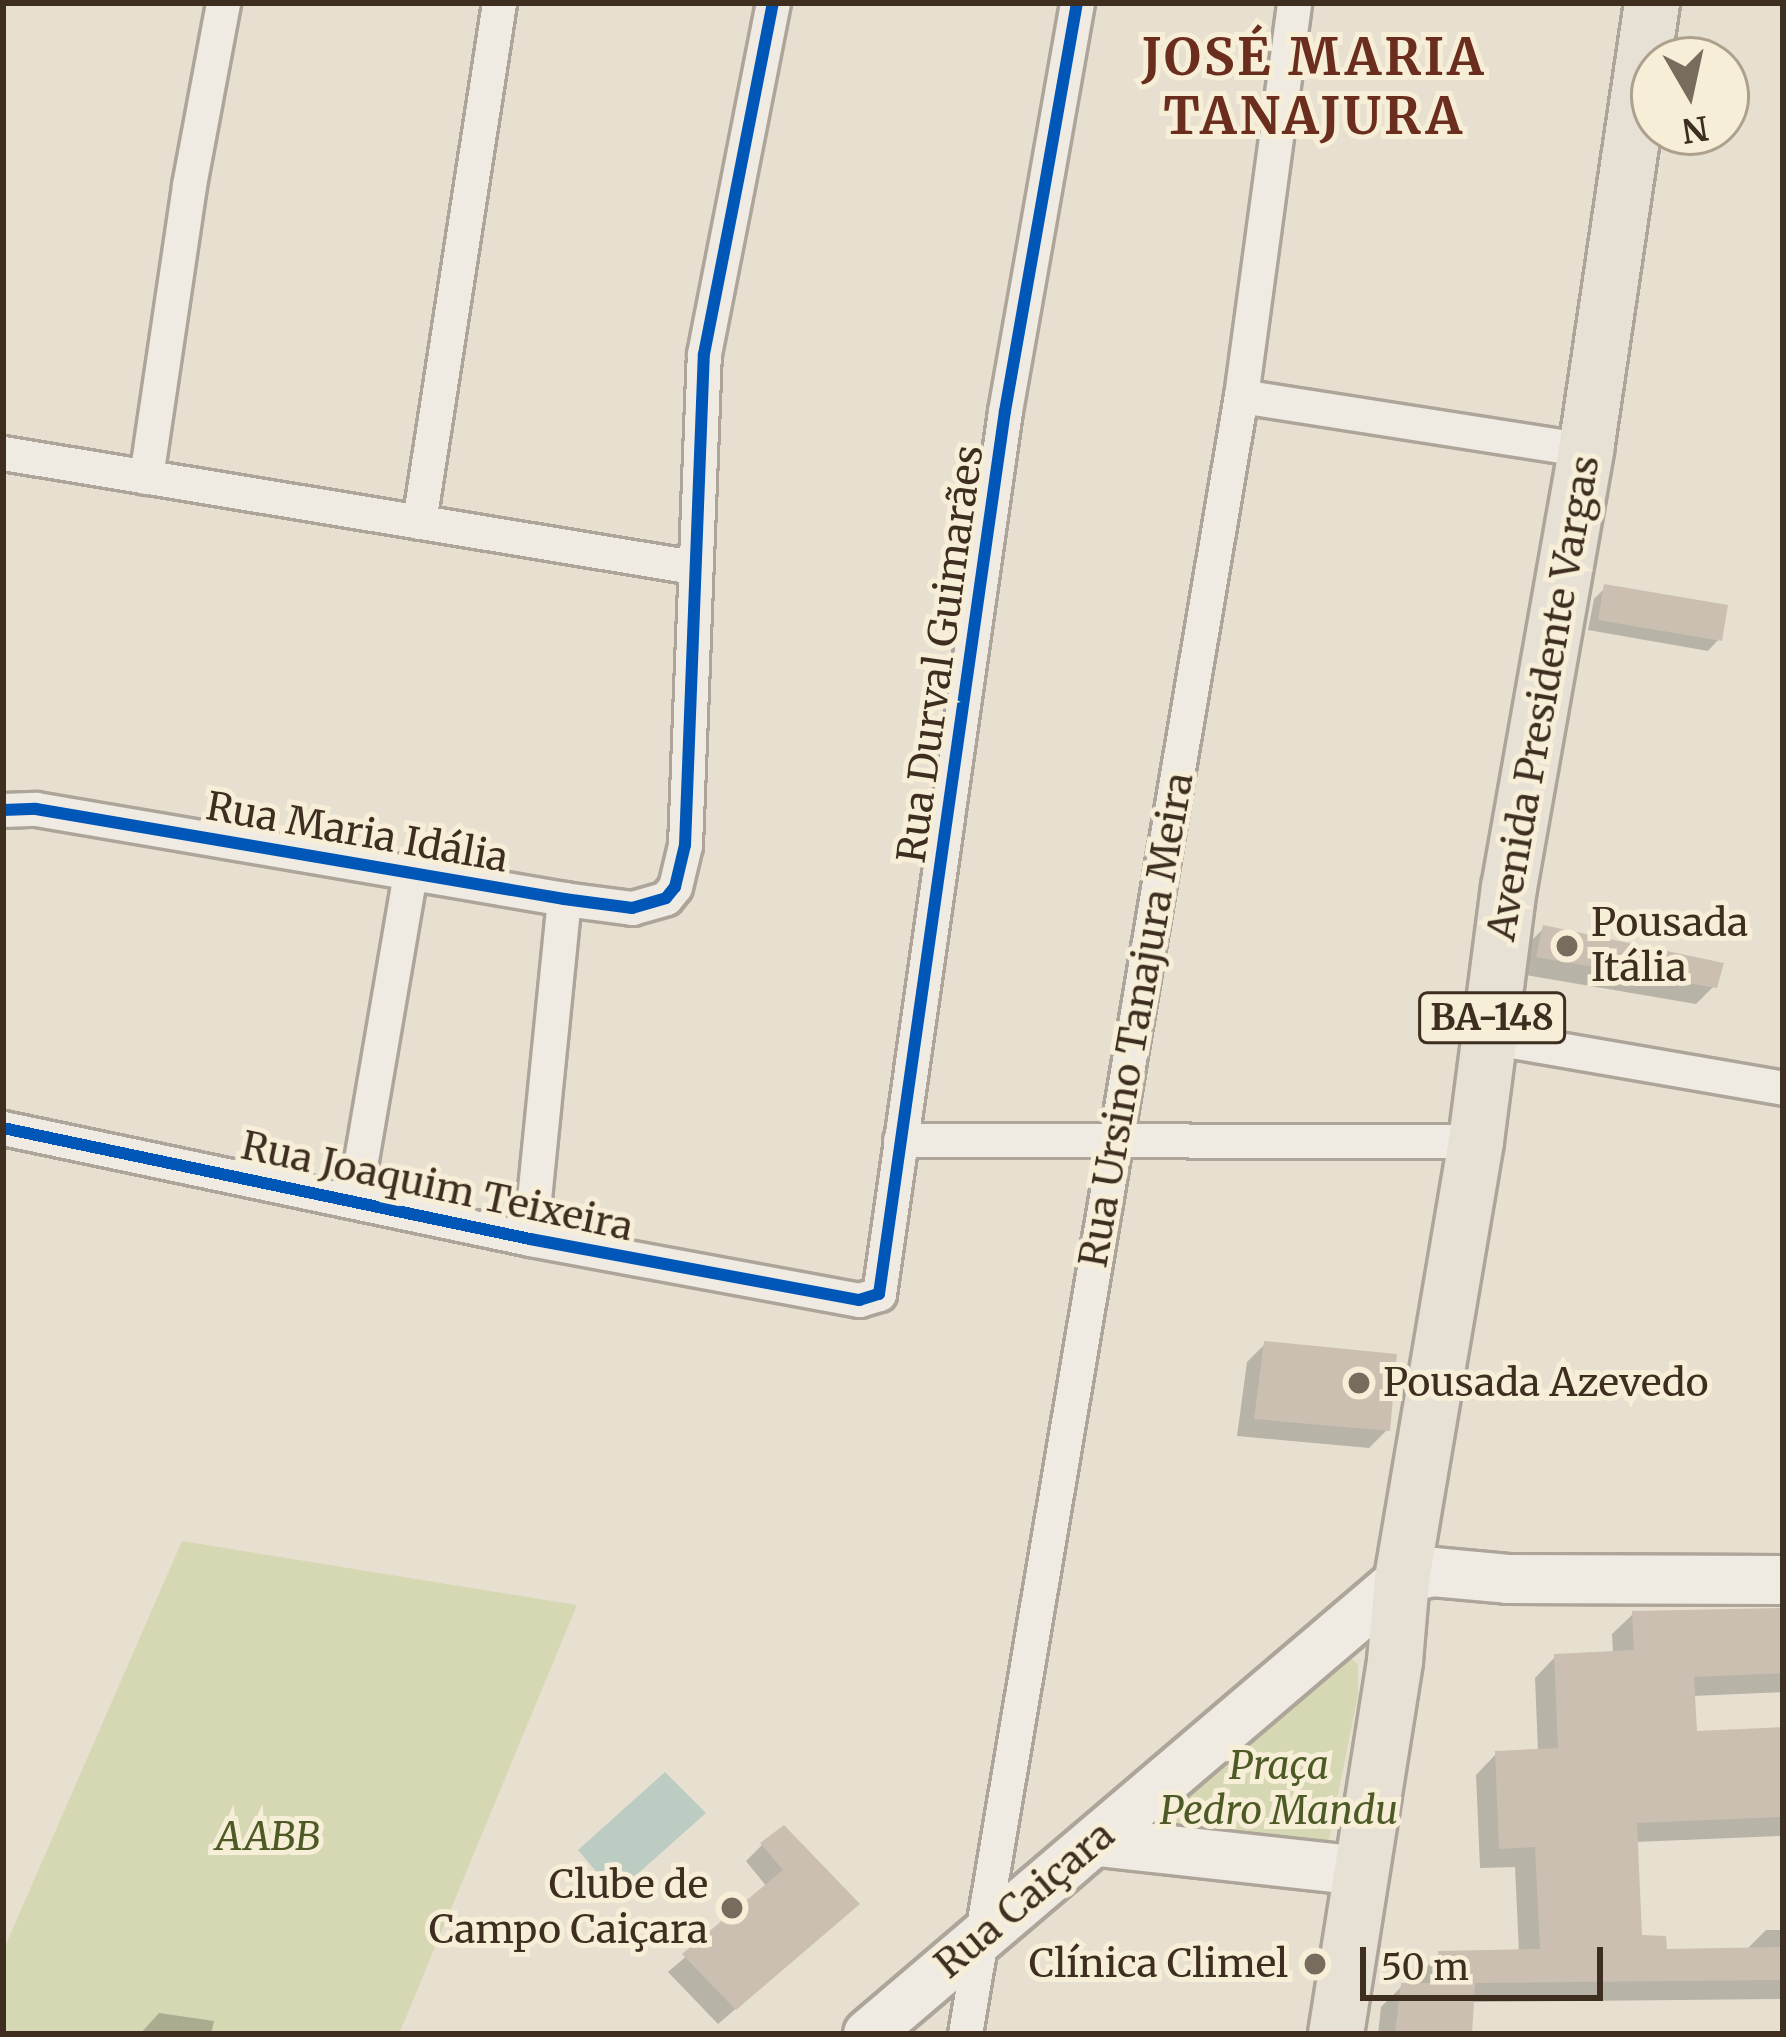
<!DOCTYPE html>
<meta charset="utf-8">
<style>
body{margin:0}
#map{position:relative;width:1786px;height:2037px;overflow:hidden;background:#e7e0d1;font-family:Merriweather,serif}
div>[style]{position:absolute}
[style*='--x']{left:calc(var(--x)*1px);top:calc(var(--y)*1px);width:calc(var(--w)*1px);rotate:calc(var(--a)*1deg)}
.green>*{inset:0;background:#d6d7b3}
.water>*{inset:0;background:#bcccc2}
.shadow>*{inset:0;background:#0003}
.building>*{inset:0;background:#cbbfb2}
.roads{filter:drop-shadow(3px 0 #ada599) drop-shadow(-3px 0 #ada599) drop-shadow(0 3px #ada599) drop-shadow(0 -3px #ada599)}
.street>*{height:33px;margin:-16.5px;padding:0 16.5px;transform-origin:16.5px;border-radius:16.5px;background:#efebe3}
.secondary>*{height:48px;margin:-24px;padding:0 24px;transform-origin:24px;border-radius:24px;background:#efebe3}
.primary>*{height:54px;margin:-27px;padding:0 27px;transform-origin:27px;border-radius:27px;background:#e6e1d4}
.cycleway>*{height:12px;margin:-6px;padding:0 6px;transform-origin:6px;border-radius:6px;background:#0057b8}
.dots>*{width:33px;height:33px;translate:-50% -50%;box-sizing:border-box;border:6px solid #f7eed8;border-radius:50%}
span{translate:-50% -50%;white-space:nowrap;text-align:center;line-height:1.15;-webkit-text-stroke:10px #f7eed8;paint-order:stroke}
.shield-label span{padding:3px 9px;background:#f7eed8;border:3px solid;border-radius:9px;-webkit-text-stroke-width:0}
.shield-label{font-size:36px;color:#3d2e20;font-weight:700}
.street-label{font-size:39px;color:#3d2e20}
.poi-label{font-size:39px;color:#3d2e20}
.left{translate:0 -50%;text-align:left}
.right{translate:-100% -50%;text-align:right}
.park-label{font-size:39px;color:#4d5a26;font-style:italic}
.district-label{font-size:51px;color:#6b2e1e;font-weight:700;letter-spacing:3px}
.frame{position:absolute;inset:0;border:6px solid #3d2e20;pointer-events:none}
.north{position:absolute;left:1630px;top:36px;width:120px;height:120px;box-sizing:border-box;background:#f7eed8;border:3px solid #ada18e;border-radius:50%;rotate:171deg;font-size:33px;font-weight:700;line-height:48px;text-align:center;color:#3d2e20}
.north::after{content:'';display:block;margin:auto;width:42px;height:54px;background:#786c5e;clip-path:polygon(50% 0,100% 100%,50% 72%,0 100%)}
.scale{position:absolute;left:1360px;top:1947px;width:243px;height:54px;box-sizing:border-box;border:6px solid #3d2e20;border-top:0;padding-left:15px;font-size:36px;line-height:42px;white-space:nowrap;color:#3d2e20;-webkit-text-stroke:9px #f7eed8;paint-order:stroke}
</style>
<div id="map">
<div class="green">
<i style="clip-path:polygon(182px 1541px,577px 1605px,399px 2034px,3px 2034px,3px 1951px)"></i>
<i style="clip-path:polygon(1345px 1654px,1358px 1664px,1358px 1695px,1327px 1849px,1167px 1826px,1153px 1818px)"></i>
</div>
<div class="water">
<i style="clip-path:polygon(665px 1772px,706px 1813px,615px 1894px,578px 1850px)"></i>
</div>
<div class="shadow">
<i style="clip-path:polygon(1605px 588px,1719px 639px,1708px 651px,1588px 630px,1594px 599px)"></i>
<i style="clip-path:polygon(1544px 928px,1714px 986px,1696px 1004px,1520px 974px,1526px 946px)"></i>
<i style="clip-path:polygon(1265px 1344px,1387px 1430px,1369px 1448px,1237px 1436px,1247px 1362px)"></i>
<i style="clip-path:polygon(1783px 1610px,1783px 1692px,1692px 1696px,1694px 1734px,1783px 1730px,1783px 1836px,1635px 1842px,1639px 1938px,1664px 1952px,1745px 1951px,1766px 1930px,1783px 1930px,1783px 1999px,1471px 2002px,1469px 2034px,1378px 2034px,1381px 2007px,1402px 1986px,1419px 1986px,1419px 1975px,1439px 1954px,1519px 1953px,1515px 1867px,1480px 1868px,1476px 1775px,1496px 1754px,1538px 1752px,1535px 1678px,1555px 1657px,1613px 1654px,1612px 1634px,1633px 1614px)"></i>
<i style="clip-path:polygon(762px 1845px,840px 1920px,718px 2024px,668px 1972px,767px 1887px,746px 1861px)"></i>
<i style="clip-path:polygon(159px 2013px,214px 2021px,211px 2034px,140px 2034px)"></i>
</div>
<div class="building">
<i style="clip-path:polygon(1604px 584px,1728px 605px,1722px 641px,1598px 620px)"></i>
<i style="clip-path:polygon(1543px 925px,1724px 963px,1717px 988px,1536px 957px)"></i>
<i style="clip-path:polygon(1264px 1341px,1397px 1354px,1390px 1431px,1254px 1419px)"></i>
<i style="clip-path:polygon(1783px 1608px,1783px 1673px,1694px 1677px,1697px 1731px,1783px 1727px,1783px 1817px,1637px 1823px,1642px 1935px,1666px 1936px,1667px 1949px,1783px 1947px,1783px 1980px,1475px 1983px,1472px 2034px,1395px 2034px,1401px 1983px,1439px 1983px,1438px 1951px,1540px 1949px,1535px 1847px,1499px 1849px,1495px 1751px,1558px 1748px,1554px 1654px,1634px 1650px,1632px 1611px)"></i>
<i style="clip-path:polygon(784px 1825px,860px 1904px,736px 2010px,682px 1954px,783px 1870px,760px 1843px)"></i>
</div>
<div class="roads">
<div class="street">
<i style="--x:1241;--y:396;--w:349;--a:8.9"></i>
<i style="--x:3;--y:453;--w:699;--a:9.38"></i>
<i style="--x:146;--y:477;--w:295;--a:-81.6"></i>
<i style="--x:189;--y:185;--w:185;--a:-79.4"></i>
<i style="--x:419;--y:522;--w:525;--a:-81.24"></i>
<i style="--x:3;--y:810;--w:33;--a:-2"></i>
<i style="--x:36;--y:809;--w:536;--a:9.67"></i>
<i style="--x:564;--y:899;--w:69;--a:7.5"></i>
<i style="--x:632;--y:908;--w:35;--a:-16"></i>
<i style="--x:666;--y:898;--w:14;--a:-51"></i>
<i style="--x:675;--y:887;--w:43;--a:-76.6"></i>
<i style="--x:685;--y:845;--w:491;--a:-87.8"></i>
<i style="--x:704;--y:354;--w:358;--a:-78.9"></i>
<i style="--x:1489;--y:1037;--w:298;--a:9.8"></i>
<i style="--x:3;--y:1128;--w:539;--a:11.89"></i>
<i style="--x:530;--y:1239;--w:335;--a:10.5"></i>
<i style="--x:859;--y:1300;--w:21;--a:-17"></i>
<i style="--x:879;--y:1294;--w:892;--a:-81.88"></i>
<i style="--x:1005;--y:411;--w:414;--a:-80"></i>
<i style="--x:900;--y:1140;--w:576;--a:0.1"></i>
<i style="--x:354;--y:1201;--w:334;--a:-80.3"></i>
<i style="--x:530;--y:1239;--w:342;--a:-84.3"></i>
<i style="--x:965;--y:2034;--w:1661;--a:-80.44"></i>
<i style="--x:1241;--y:396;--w:397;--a:-82.3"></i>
</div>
<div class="secondary">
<i style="--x:1098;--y:1842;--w:266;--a:6.3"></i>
<i style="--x:868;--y:2034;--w:702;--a:-40.43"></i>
<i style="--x:1402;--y:1579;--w:32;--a:-13"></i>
<i style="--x:1433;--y:1572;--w:75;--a:5.3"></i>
<i style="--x:1508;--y:1579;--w:275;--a:0.2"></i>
</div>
<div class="primary">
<i style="--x:1336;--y:2034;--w:378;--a:-81"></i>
<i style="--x:1395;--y:1661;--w:82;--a:-85.1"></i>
<i style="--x:1402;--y:1579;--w:444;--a:-80.4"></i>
<i style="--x:1476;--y:1141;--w:255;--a:-82.6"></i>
<i style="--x:1509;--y:888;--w:445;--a:-80"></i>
<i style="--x:1586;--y:450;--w:452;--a:-81.6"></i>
</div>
</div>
<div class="cycleway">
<i style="--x:3;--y:810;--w:33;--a:-2"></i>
<i style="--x:36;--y:809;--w:536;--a:9.67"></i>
<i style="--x:564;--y:899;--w:69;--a:7.5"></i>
<i style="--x:632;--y:908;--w:35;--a:-16"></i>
<i style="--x:666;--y:898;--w:14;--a:-51"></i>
<i style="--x:675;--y:887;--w:43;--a:-76.6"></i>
<i style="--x:685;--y:845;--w:491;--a:-87.8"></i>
<i style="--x:704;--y:354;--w:358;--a:-78.9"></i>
<i style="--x:3;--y:1128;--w:539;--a:11.89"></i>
<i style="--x:530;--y:1239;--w:335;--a:10.5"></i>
<i style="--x:859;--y:1300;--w:21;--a:-17"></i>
<i style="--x:879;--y:1294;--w:892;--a:-81.88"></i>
<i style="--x:1005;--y:411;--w:414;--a:-80"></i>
</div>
<div class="dots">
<i style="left:1567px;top:946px;background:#786c5e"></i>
<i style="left:1359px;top:1383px;background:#786c5e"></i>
<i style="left:732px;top:1908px;background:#786c5e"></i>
<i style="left:1315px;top:1964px;background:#786c5e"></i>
</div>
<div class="shield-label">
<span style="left:1492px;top:1018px">BA-148</span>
</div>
<div class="street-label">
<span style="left:941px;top:654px;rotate:-82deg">Rua Durval Guimarães</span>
<span style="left:1544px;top:698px;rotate:-80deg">Avenida Presidente Vargas</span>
<span style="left:357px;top:833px;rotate:10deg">Rua Maria Idália</span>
<span style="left:1137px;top:1020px;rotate:-80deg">Rua Ursino Tanajura Meira</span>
<span style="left:437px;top:1187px;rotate:12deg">Rua Joaquim Teixeira</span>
<span style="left:1025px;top:1900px;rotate:-40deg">Rua Caiçara</span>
</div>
<div class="poi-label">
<span class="left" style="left:1591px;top:946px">Pousada<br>Itália</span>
<span class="left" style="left:1383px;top:1383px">Pousada Azevedo</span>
<span class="right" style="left:708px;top:1908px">Clube de<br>Campo Caiçara</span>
<span class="right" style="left:1288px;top:1964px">Clínica Climel</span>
</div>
<div class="park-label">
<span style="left:1279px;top:1789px">Praça<br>Pedro Mandu</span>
<span style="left:268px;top:1837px">AABB</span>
</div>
<div class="district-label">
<span style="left:1314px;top:87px">JOSÉ MARIA<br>TANAJURA</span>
</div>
<div class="frame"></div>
<div class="north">N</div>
<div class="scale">50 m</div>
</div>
